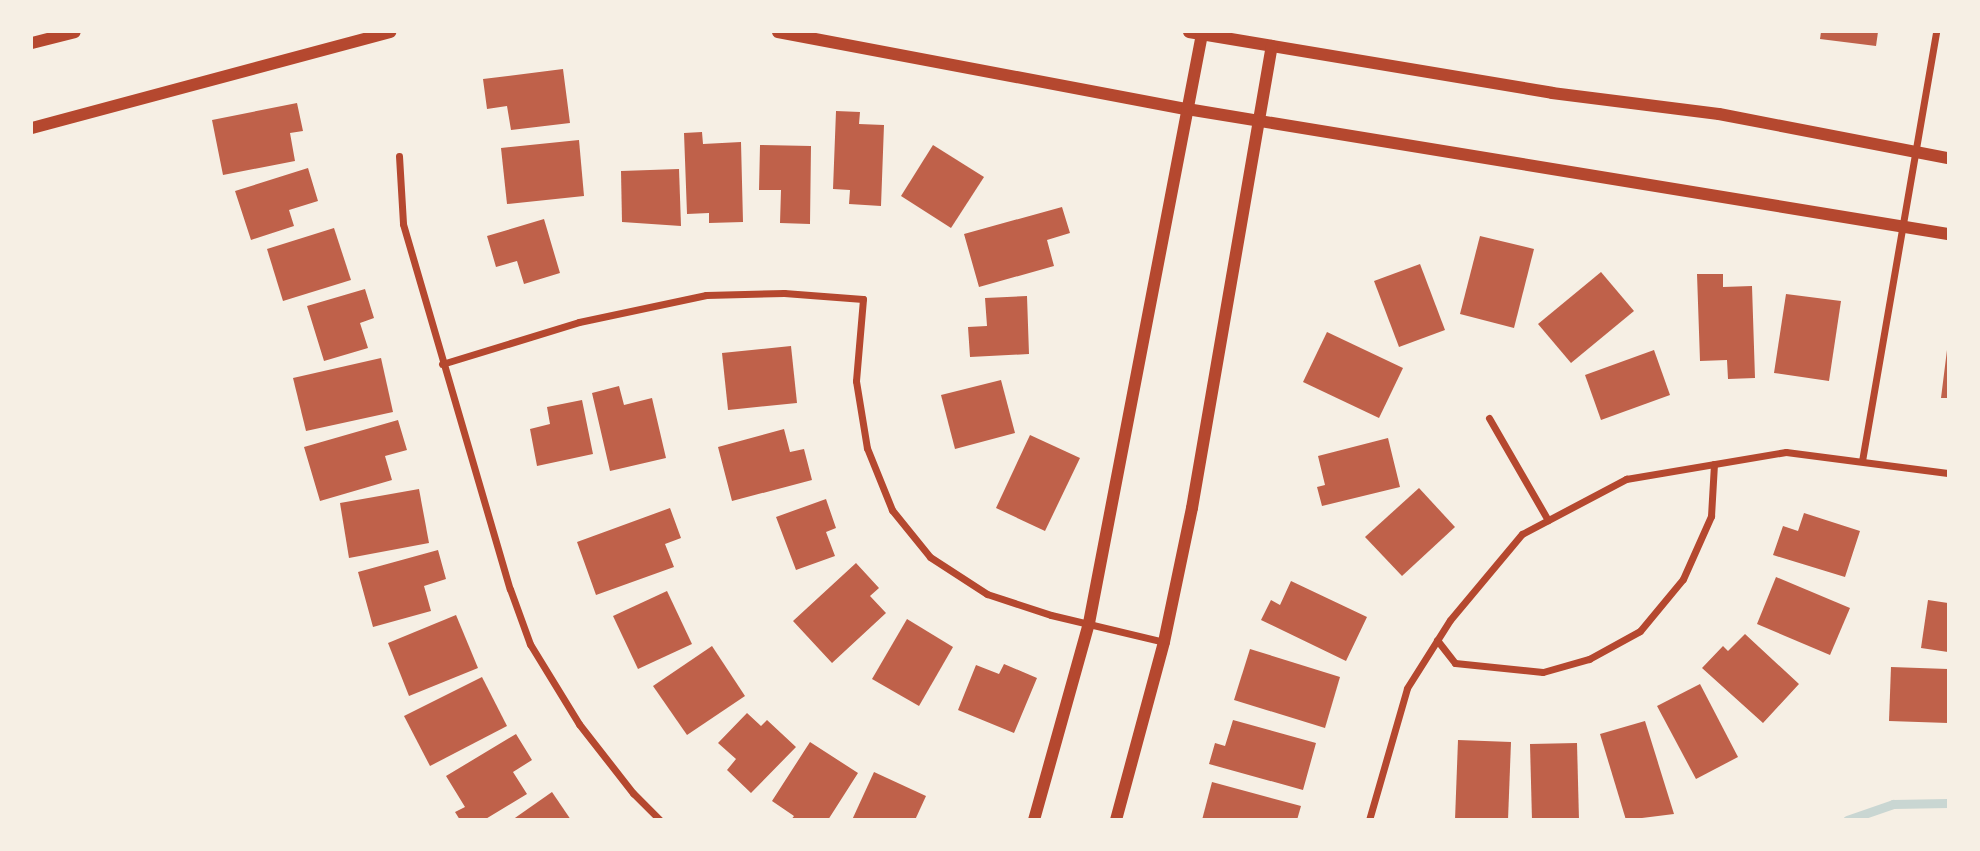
<!DOCTYPE html>
<style>
body{margin:0}
#map{position:relative;width:1980px;height:851px;overflow:hidden;background:#f6efe4;font-family:Georgia,serif}
div>[style]{position:absolute}
[style*='--x']{left:calc(var(--x)*1px);top:calc(var(--y)*1px);width:calc(var(--w)*1px);rotate:calc(var(--a)*1deg)}
.stream>*{height:9px;margin:-4.5px;padding:0 4.5px;transform-origin:4.5px;border-radius:4.5px;background:#c9d6d2}
.building>*{inset:0;background:#bf614a}
.minor>*{height:7px;margin:-3.5px;padding:0 3.5px;transform-origin:3.5px;border-radius:3.5px;background:#b5482f}
.tertiary>*{height:12px;margin:-6px;padding:0 6px;transform-origin:6px;border-radius:6px;background:#b5482f}
span{translate:-50% -50%;white-space:nowrap;text-align:center;line-height:1.15;-webkit-text-stroke:7px #f6efe4;paint-order:stroke}
.frame{position:absolute;inset:0;border:33px solid #f6efe4;pointer-events:none}
</style>
<div id="map">
<div class="stream">
<i style="--x:1847;--y:820;--w:49;--a:-19.2"></i>
<i style="--x:1893;--y:804;--w:55;--a:-1"></i>
</div>
<div class="building">
<i style="clip-path:polygon(1821px 32px,1878px 32px,1876px 46px,1820px 39px)"></i>
<i style="clip-path:polygon(563px 69px,570px 123px,511px 130px,507px 106px,487px 109px,483px 79px)"></i>
<i style="clip-path:polygon(297px 103px,303px 131px,290px 133px,295px 161px,223px 175px,212px 120px)"></i>
<i style="clip-path:polygon(836px 111px,860px 112px,859px 124px,884px 125px,881px 206px,849px 204px,850px 190px,833px 189px)"></i>
<i style="clip-path:polygon(702px 132px,703px 144px,741px 142px,743px 222px,709px 223px,709px 213px,687px 214px,684px 133px)"></i>
<i style="clip-path:polygon(579px 140px,584px 196px,507px 204px,501px 148px)"></i>
<i style="clip-path:polygon(760px 145px,811px 146px,810px 224px,780px 223px,781px 190px,759px 190px)"></i>
<i style="clip-path:polygon(933px 145px,984px 177px,951px 228px,901px 196px)"></i>
<i style="clip-path:polygon(308px 168px,318px 201px,289px 210px,294px 226px,251px 240px,235px 191px)"></i>
<i style="clip-path:polygon(679px 169px,681px 226px,622px 222px,621px 171px)"></i>
<i style="clip-path:polygon(1062px 207px,1070px 233px,1047px 240px,1054px 266px,979px 287px,964px 234px)"></i>
<i style="clip-path:polygon(544px 219px,560px 273px,524px 284px,517px 261px,496px 267px,487px 236px)"></i>
<i style="clip-path:polygon(334px 228px,351px 280px,283px 301px,267px 249px)"></i>
<i style="clip-path:polygon(1480px 236px,1534px 249px,1514px 328px,1460px 314px)"></i>
<i style="clip-path:polygon(1420px 264px,1445px 330px,1399px 347px,1374px 281px)"></i>
<i style="clip-path:polygon(1601px 272px,1634px 311px,1571px 363px,1538px 324px)"></i>
<i style="clip-path:polygon(1697px 274px,1723px 274px,1723px 287px,1752px 286px,1755px 378px,1728px 379px,1727px 360px,1700px 361px)"></i>
<i style="clip-path:polygon(365px 289px,374px 318px,360px 323px,368px 348px,324px 361px,307px 306px)"></i>
<i style="clip-path:polygon(1786px 294px,1841px 301px,1829px 381px,1774px 373px)"></i>
<i style="clip-path:polygon(1027px 296px,1029px 354px,970px 357px,968px 327px,987px 326px,985px 298px)"></i>
<i style="clip-path:polygon(1327px 332px,1403px 368px,1379px 418px,1303px 382px)"></i>
<i style="clip-path:polygon(791px 346px,797px 403px,728px 410px,722px 353px)"></i>
<i style="clip-path:polygon(1654px 350px,1670px 395px,1601px 420px,1585px 375px)"></i>
<i style="clip-path:polygon(1947px 350px,1948px 350px,1948px 398px,1941px 398px)"></i>
<i style="clip-path:polygon(381px 358px,393px 412px,306px 431px,293px 378px)"></i>
<i style="clip-path:polygon(1001px 380px,1015px 433px,955px 449px,941px 395px)"></i>
<i style="clip-path:polygon(619px 386px,624px 405px,652px 398px,666px 458px,610px 471px,592px 393px)"></i>
<i style="clip-path:polygon(582px 400px,593px 454px,537px 466px,530px 429px,550px 424px,547px 407px)"></i>
<i style="clip-path:polygon(398px 420px,407px 450px,385px 456px,392px 480px,320px 501px,304px 447px)"></i>
<i style="clip-path:polygon(784px 429px,790px 452px,804px 449px,812px 480px,732px 501px,718px 447px)"></i>
<i style="clip-path:polygon(1030px 435px,1080px 458px,1045px 531px,996px 508px)"></i>
<i style="clip-path:polygon(1388px 438px,1400px 487px,1322px 506px,1317px 487px,1325px 485px,1318px 456px)"></i>
<i style="clip-path:polygon(1419px 488px,1455px 527px,1402px 576px,1365px 537px)"></i>
<i style="clip-path:polygon(419px 489px,429px 543px,349px 558px,340px 503px)"></i>
<i style="clip-path:polygon(826px 499px,836px 528px,826px 532px,835px 556px,796px 570px,776px 517px)"></i>
<i style="clip-path:polygon(670px 508px,681px 538px,665px 544px,674px 567px,596px 595px,577px 542px)"></i>
<i style="clip-path:polygon(1804px 513px,1860px 531px,1845px 577px,1773px 555px,1783px 526px,1798px 531px)"></i>
<i style="clip-path:polygon(438px 550px,446px 579px,424px 586px,431px 611px,373px 627px,358px 572px)"></i>
<i style="clip-path:polygon(856px 563px,879px 588px,870px 596px,886px 613px,832px 663px,793px 621px)"></i>
<i style="clip-path:polygon(1776px 577px,1850px 608px,1830px 655px,1757px 624px)"></i>
<i style="clip-path:polygon(1291px 581px,1367px 617px,1346px 661px,1261px 620px,1271px 600px,1280px 605px)"></i>
<i style="clip-path:polygon(667px 591px,692px 644px,638px 669px,613px 616px)"></i>
<i style="clip-path:polygon(1928px 600px,1948px 603px,1948px 652px,1921px 648px)"></i>
<i style="clip-path:polygon(456px 615px,478px 668px,409px 696px,388px 643px)"></i>
<i style="clip-path:polygon(907px 619px,953px 647px,919px 706px,872px 679px)"></i>
<i style="clip-path:polygon(1745px 634px,1799px 684px,1763px 723px,1702px 668px,1723px 646px,1728px 651px)"></i>
<i style="clip-path:polygon(712px 646px,745px 696px,687px 735px,653px 686px)"></i>
<i style="clip-path:polygon(1250px 649px,1340px 677px,1325px 728px,1234px 700px)"></i>
<i style="clip-path:polygon(1004px 664px,1037px 678px,1014px 733px,958px 710px,976px 665px,999px 674px)"></i>
<i style="clip-path:polygon(1891px 667px,1948px 669px,1948px 723px,1889px 721px)"></i>
<i style="clip-path:polygon(482px 677px,507px 726px,430px 766px,404px 716px)"></i>
<i style="clip-path:polygon(1700px 684px,1738px 757px,1696px 779px,1657px 706px)"></i>
<i style="clip-path:polygon(747px 713px,761px 726px,767px 720px,796px 747px,751px 793px,727px 770px,736px 759px,718px 743px)"></i>
<i style="clip-path:polygon(1233px 720px,1316px 743px,1303px 790px,1209px 764px,1215px 743px,1225px 746px)"></i>
<i style="clip-path:polygon(1645px 721px,1674px 814px,1626px 820px,1600px 734px)"></i>
<i style="clip-path:polygon(516px 734px,532px 760px,513px 772px,527px 794px,484px 820px,460px 820px,455px 812px,465px 807px,446px 776px)"></i>
<i style="clip-path:polygon(1458px 740px,1511px 742px,1508px 820px,1455px 820px)"></i>
<i style="clip-path:polygon(810px 742px,858px 773px,828px 820px,791px 820px,794px 816px,772px 801px)"></i>
<i style="clip-path:polygon(1577px 743px,1579px 820px,1532px 820px,1530px 744px)"></i>
<i style="clip-path:polygon(874px 772px,926px 796px,915px 820px,852px 820px)"></i>
<i style="clip-path:polygon(1212px 782px,1301px 806px,1297px 820px,1202px 820px)"></i>
<i style="clip-path:polygon(552px 792px,571px 820px,512px 820px)"></i>
</div>
<div class="minor">
<i style="--x:399;--y:156;--w:68;--a:86.6"></i>
<i style="--x:403;--y:224;--w:380;--a:73.7"></i>
<i style="--x:510;--y:589;--w:59;--a:70"></i>
<i style="--x:530;--y:644;--w:94;--a:58.5"></i>
<i style="--x:579;--y:724;--w:88;--a:52"></i>
<i style="--x:633;--y:793;--w:38;--a:45"></i>
<i style="--x:442;--y:364;--w:143;--a:-17"></i>
<i style="--x:579;--y:322;--w:130;--a:-12"></i>
<i style="--x:706;--y:295;--w:78;--a:-1.5"></i>
<i style="--x:784;--y:293;--w:79;--a:4.3"></i>
<i style="--x:863;--y:299;--w:82;--a:94.9"></i>
<i style="--x:856;--y:381;--w:68;--a:80.7"></i>
<i style="--x:867;--y:448;--w:67;--a:68"></i>
<i style="--x:892;--y:510;--w:60;--a:51"></i>
<i style="--x:930;--y:557;--w:68;--a:33"></i>
<i style="--x:987;--y:594;--w:67;--a:18.2"></i>
<i style="--x:1051;--y:615;--w:116;--a:13.4"></i>
<i style="--x:1489;--y:418;--w:118;--a:60"></i>
<i style="--x:1862;--y:461;--w:435;--a:-80.2"></i>
<i style="--x:1437;--y:640;--w:29;--a:52"></i>
<i style="--x:1455;--y:663;--w:88;--a:5.8"></i>
<i style="--x:1543;--y:672;--w:48;--a:-15.8"></i>
<i style="--x:1589;--y:659;--w:58;--a:-28.8"></i>
<i style="--x:1640;--y:631;--w:67;--a:-50.4"></i>
<i style="--x:1683;--y:579;--w:69;--a:-66"></i>
<i style="--x:1711;--y:516;--w:52;--a:-86.7"></i>
<i style="--x:1369;--y:820;--w:137;--a:-73.9"></i>
<i style="--x:1407;--y:688;--w:80;--a:-57.7"></i>
<i style="--x:1450;--y:620;--w:112;--a:-50.1"></i>
<i style="--x:1522;--y:534;--w:118;--a:-27.9"></i>
<i style="--x:1626;--y:479;--w:162;--a:-9.6"></i>
<i style="--x:1786;--y:452;--w:163;--a:7.4"></i>
</div>
<div class="tertiary">
<i style="--x:778;--y:32;--w:416;--a:10.7"></i>
<i style="--x:1187;--y:109;--w:771;--a:9.33"></i>
<i style="--x:1189;--y:32;--w:368;--a:9.5"></i>
<i style="--x:1552;--y:93;--w:168;--a:7.2"></i>
<i style="--x:1719;--y:114;--w:233;--a:10.9"></i>
<i style="--x:32;--y:43;--w:44;--a:-14.3"></i>
<i style="--x:32;--y:128;--w:371;--a:-15"></i>
<i style="--x:1034;--y:820;--w:205;--a:-74.4"></i>
<i style="--x:1089;--y:623;--w:600;--a:-79.14"></i>
<i style="--x:1116;--y:820;--w:184;--a:-74.9"></i>
<i style="--x:1164;--y:642;--w:137;--a:-78.2"></i>
<i style="--x:1192;--y:508;--w:469;--a:-80.2"></i>
</div>
<div class="frame"></div>
</div>
